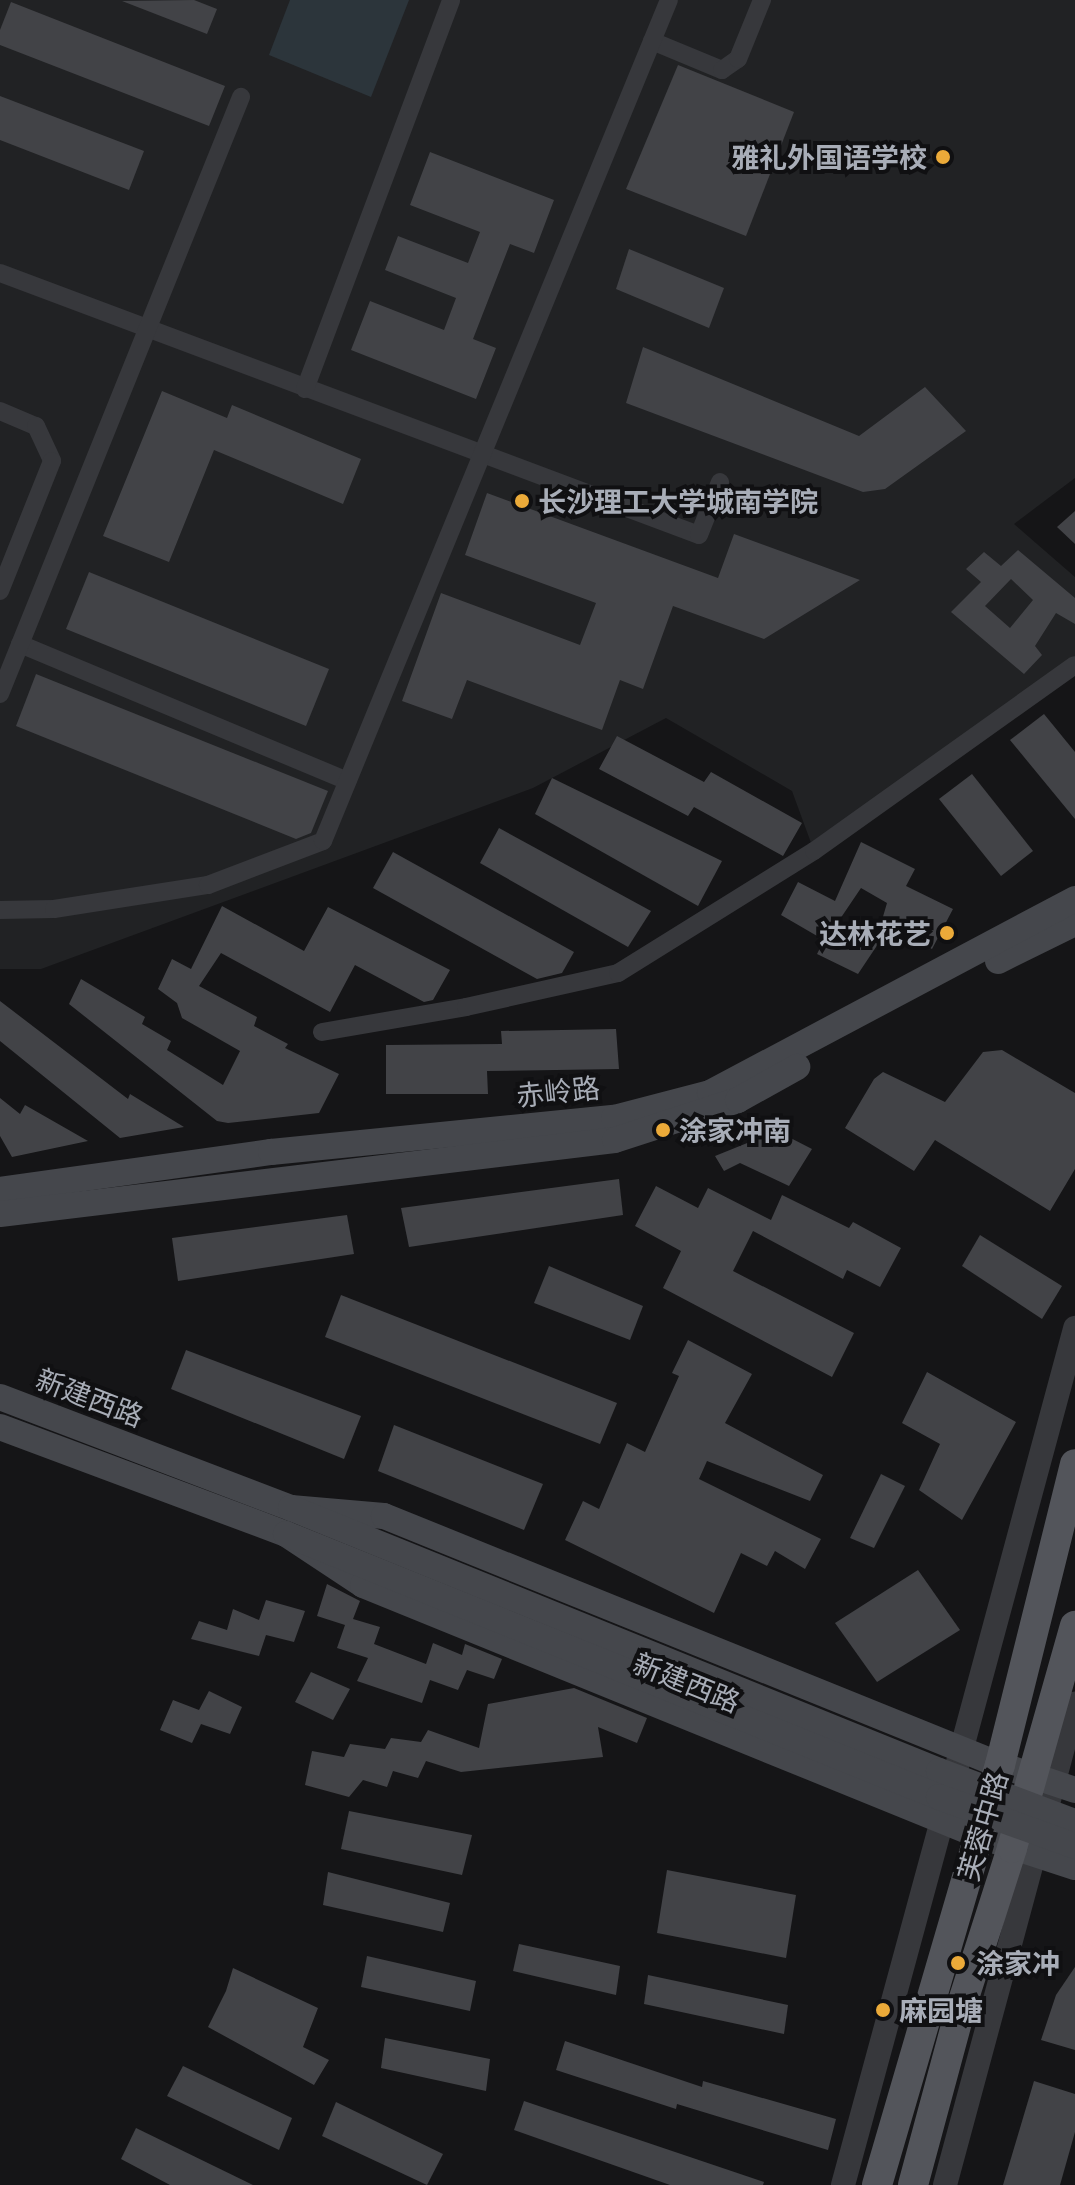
<!DOCTYPE html>
<meta charset="utf-8">
<style>
body{margin:0}
#map{position:relative;width:1075px;height:2185px;overflow:hidden;background:#151517;font-family:Lato,"Noto Sans SC",sans-serif}
div>[style]{position:absolute}
[style*='--x']{left:calc(var(--x)*1px);top:calc(var(--y)*1px);width:calc(var(--w)*1px);rotate:calc(var(--a)*1deg)}
.built>*{inset:0;background:#212224}
.water>*{inset:0;background:#2c353b}
.building>*{inset:0;background:#424347}
.minor>*{height:18px;margin:-9px;padding:0 9px;transform-origin:9px;border-radius:9px;background:#37383c}
.tertiary>*{height:24px;margin:-12px;padding:0 12px;transform-origin:12px;border-radius:12px;background:#37383c}
.secondary>*{height:26px;margin:-13px;padding:0 13px;transform-origin:13px;border-radius:13px;background:#45474c}
.primary>*{height:30px;margin:-15px;padding:0 15px;transform-origin:15px;border-radius:15px;background:#53555b}
.secondary-bridge>*{height:26px;margin:-13px;padding:0 13px;transform-origin:13px;border-radius:13px;background:#45474c}
.dots>*{width:22px;height:22px;translate:-50% -50%;box-sizing:border-box;border:4px solid #101012;border-radius:50%}
span{translate:-50% -50%;white-space:nowrap;text-align:center;line-height:1.15;-webkit-text-stroke:8px #101012;paint-order:stroke}
.poi-label{font-size:28px;color:#a8adb7;font-weight:700}
.right{translate:-100% -50%;text-align:right}
.left{translate:0 -50%;text-align:left}
.street-label{font-size:28px;color:#a8adb7}
</style>
<div id="map">
<div class="built">
<i style="clip-path:polygon(0 0,1075px 0,1075px 478px,1014px 524px,1075px 577px,1075px 670px,814px 851px,792px 791px,666px 718px,533px 788px,41px 969px,0 969px)"></i>
</div>
<div class="water">
<i style="clip-path:polygon(290px 0,409px 0,371px 97px,269px 55px)"></i>
</div>
<div class="building">
<i style="clip-path:polygon(194px 0,217px 9px,207px 34px,122px 1px)"></i>
<i style="clip-path:polygon(11px 2px,225px 86px,209px 126px,0 45px,0 30px)"></i>
<i style="clip-path:polygon(678px 65px,794px 112px,746px 236px,626px 189px)"></i>
<i style="clip-path:polygon(0 96px,144px 151px,129px 190px,0 140px)"></i>
<i style="clip-path:polygon(430px 152px,554px 200px,534px 253px,510px 244px,473px 339px,496px 348px,476px 399px,351px 350px,370px 301px,444px 330px,456px 298px,385px 270px,398px 236px,468px 263px,480px 232px,410px 205px)"></i>
<i style="clip-path:polygon(629px 249px,724px 288px,709px 328px,616px 289px)"></i>
<i style="clip-path:polygon(643px 347px,859px 436px,925px 387px,966px 431px,885px 489px,863px 492px,626px 403px)"></i>
<i style="clip-path:polygon(162px 391px,227px 418px,232px 405px,361px 459px,343px 504px,214px 450px,169px 562px,103px 536px)"></i>
<i style="clip-path:polygon(487px 493px,718px 578px,734px 534px,860px 580px,764px 639px,673px 606px,643px 689px,620px 680px,602px 730px,467px 680px,452px 719px,402px 701px,441px 593px,580px 645px,596px 603px,465px 555px)"></i>
<i style="clip-path:polygon(1075px 511px,1075px 544px,1057px 527px)"></i>
<i style="clip-path:polygon(evenodd,1018px 550px,1075px 598px,1075px 624px,1056px 613px,1035px 646px,1042px 655px,1024px 674px,951px 612px,981px 582px,966px 569px,984px 552px,1001px 566px,1018px 550px,1011px 579px,1033px 600px,1010px 628px,985px 606px,1011px 579px)"></i>
<i style="clip-path:polygon(89px 572px,329px 669px,306px 726px,66px 629px)"></i>
<i style="clip-path:polygon(36px 674px,328px 791px,311px 833px,296px 839px,16px 726px)"></i>
<i style="clip-path:polygon(1044px 714px,1075px 752px,1075px 819px,1010px 740px)"></i>
<i style="clip-path:polygon(617px 736px,704px 782px,711px 772px,802px 823px,783px 856px,694px 807px,688px 816px,599px 769px)"></i>
<i style="clip-path:polygon(972px 774px,1033px 851px,1001px 876px,939px 799px)"></i>
<i style="clip-path:polygon(552px 778px,722px 861px,698px 906px,535px 814px)"></i>
<i style="clip-path:polygon(499px 828px,651px 911px,628px 947px,480px 863px)"></i>
<i style="clip-path:polygon(861px 842px,915px 869px,906px 886px,953px 909px,932px 949px,882px 920px,887px 903px,861px 888px,838px 922px,878px 944px,858px 974px,817px 954px,824px 940px,781px 915px,798px 882px,835px 901px)"></i>
<i style="clip-path:polygon(393px 852px,574px 952px,562px 973px,537px 979px,373px 888px)"></i>
<i style="clip-path:polygon(222px 906px,304px 951px,328px 907px,450px 970px,433px 1000px,424px 1002px,355px 965px,330px 1012px,221px 953px,199px 986px,257px 1017px,254px 1026px,288px 1044px,285px 1048px,339px 1074px,319px 1113px,228px 1123px,217px 1121px,69px 1004px,81px 979px,145px 1017px,142px 1024px,171px 1041px,167px 1050px,223px 1085px,240px 1051px,182px 1018px,177px 1003px,158px 989px,172px 959px,191px 969px)"></i>
<i style="clip-path:polygon(0 1001px,128px 1099px,130px 1094px,184px 1127px,120px 1138px,0 1041px)"></i>
<i style="clip-path:polygon(616px 1029px,619px 1069px,487px 1071px,488px 1094px,386px 1094px,386px 1045px,502px 1044px,501px 1031px)"></i>
<i style="clip-path:polygon(1002px 1050px,1075px 1093px,1075px 1169px,1050px 1211px,935px 1140px,914px 1171px,845px 1128px,874px 1079px,883px 1072px,945px 1102px,983px 1052px)"></i>
<i style="clip-path:polygon(0 1098px,20px 1114px,25px 1105px,88px 1141px,12px 1157px,0 1136px)"></i>
<i style="clip-path:polygon(777px 1131px,812px 1149px,789px 1186px,740px 1163px,724px 1171px,715px 1156px)"></i>
<i style="clip-path:polygon(619px 1179px,623px 1215px,409px 1247px,401px 1208px)"></i>
<i style="clip-path:polygon(656px 1186px,698px 1208px,708px 1188px,771px 1220px,782px 1195px,849px 1228px,853px 1222px,901px 1248px,880px 1287px,847px 1270px,843px 1279px,753px 1231px,733px 1271px,854px 1333px,832px 1377px,663px 1288px,681px 1251px,635px 1226px)"></i>
<i style="clip-path:polygon(347px 1215px,354px 1254px,178px 1281px,172px 1238px)"></i>
<i style="clip-path:polygon(980px 1235px,1062px 1286px,1042px 1319px,962px 1266px)"></i>
<i style="clip-path:polygon(549px 1266px,643px 1306px,630px 1340px,534px 1303px)"></i>
<i style="clip-path:polygon(341px 1295px,617px 1403px,600px 1444px,325px 1337px)"></i>
<i style="clip-path:polygon(688px 1340px,752px 1374px,725px 1423px,823px 1475px,810px 1501px,707px 1461px,699px 1479px,821px 1539px,805px 1569px,775px 1551px,767px 1566px,741px 1553px,714px 1613px,565px 1540px,583px 1501px,599px 1509px,627px 1443px,645px 1452px,679px 1376px,672px 1373px)"></i>
<i style="clip-path:polygon(186px 1350px,361px 1416px,344px 1459px,171px 1389px)"></i>
<i style="clip-path:polygon(927px 1372px,1016px 1422px,962px 1520px,919px 1490px,940px 1444px,902px 1423px)"></i>
<i style="clip-path:polygon(394px 1425px,543px 1484px,524px 1530px,378px 1471px)"></i>
<i style="clip-path:polygon(881px 1474px,905px 1486px,874px 1548px,850px 1538px)"></i>
<i style="clip-path:polygon(918px 1570px,960px 1630px,877px 1682px,835px 1623px)"></i>
<i style="clip-path:polygon(327px 1584px,360px 1601px,353px 1619px,380px 1627px,374px 1644px,426px 1664px,433px 1643px,462px 1655px,465px 1644px,502px 1659px,494px 1679px,467px 1670px,458px 1690px,430px 1680px,422px 1703px,357px 1681px,368px 1658px,337px 1648px,345px 1625px,317px 1616px)"></i>
<i style="clip-path:polygon(266px 1600px,305px 1611px,294px 1642px,266px 1635px,259px 1656px,191px 1639px,199px 1621px,227px 1630px,233px 1609px,259px 1620px)"></i>
<i style="clip-path:polygon(311px 1672px,350px 1689px,333px 1720px,295px 1702px)"></i>
<i style="clip-path:polygon(574px 1688px,647px 1718px,637px 1743px,598px 1727px,603px 1757px,461px 1772px,426px 1761px,418px 1778px,393px 1771px,387px 1787px,363px 1780px,349px 1797px,305px 1785px,312px 1751px,344px 1757px,350px 1744px,385px 1749px,391px 1738px,421px 1742px,428px 1730px,479px 1748px,488px 1704px)"></i>
<i style="clip-path:polygon(209px 1691px,242px 1707px,230px 1734px,201px 1724px,192px 1743px,160px 1730px,173px 1700px,199px 1710px)"></i>
<i style="clip-path:polygon(349px 1811px,472px 1835px,462px 1875px,341px 1849px)"></i>
<i style="clip-path:polygon(667px 1870px,796px 1895px,786px 1958px,657px 1933px)"></i>
<i style="clip-path:polygon(328px 1872px,450px 1903px,443px 1932px,323px 1905px)"></i>
<i style="clip-path:polygon(519px 1944px,620px 1966px,616px 1995px,513px 1971px)"></i>
<i style="clip-path:polygon(367px 1956px,476px 1981px,470px 2011px,361px 1987px)"></i>
<i style="clip-path:polygon(1075px 1967px,1075px 2050px,1041px 2040px,1056px 1995px)"></i>
<i style="clip-path:polygon(233px 1968px,318px 2008px,303px 2047px,329px 2060px,314px 2085px,208px 2027px,226px 1991px)"></i>
<i style="clip-path:polygon(648px 1975px,788px 2005px,784px 2034px,644px 2004px)"></i>
<i style="clip-path:polygon(385px 2038px,490px 2059px,486px 2091px,381px 2068px)"></i>
<i style="clip-path:polygon(565px 2041px,702px 2087px,703px 2081px,836px 2119px,828px 2150px,677px 2104px,676px 2109px,556px 2070px)"></i>
<i style="clip-path:polygon(183px 2066px,292px 2118px,279px 2150px,167px 2096px)"></i>
<i style="clip-path:polygon(1034px 2081px,1075px 2094px,1075px 2132px,1060px 2185px,1003px 2185px)"></i>
<i style="clip-path:polygon(524px 2101px,764px 2182px,763px 2185px,670px 2185px,514px 2130px)"></i>
<i style="clip-path:polygon(336px 2102px,443px 2154px,427px 2185px,322px 2136px)"></i>
<i style="clip-path:polygon(136px 2128px,253px 2185px,170px 2185px,121px 2159px)"></i>
</div>
<div class="minor">
<i style="--x:652;--y:41;--w:76;--a:22.5"></i>
<i style="--x:722;--y:70;--w:19;--a:-35"></i>
<i style="--x:738;--y:59;--w:64;--a:-67.9"></i>
<i style="--x:0;--y:273;--w:746;--a:20.55"></i>
<i style="--x:699;--y:535;--w:57;--a:-68.4"></i>
<i style="--x:305;--y:389;--w:415;--a:-69.4"></i>
<i style="--x:0;--y:411;--w:39;--a:23"></i>
<i style="--x:36;--y:426;--w:38;--a:65"></i>
<i style="--x:52;--y:461;--w:140;--a:111.8"></i>
<i style="--x:20;--y:644;--w:355;--a:22.7"></i>
<i style="--x:0;--y:694;--w:644;--a:-68.02"></i>
<i style="--x:0;--y:910;--w:54;--a:-1.1"></i>
<i style="--x:54;--y:909;--w:156;--a:-8.9"></i>
<i style="--x:208;--y:885;--w:123;--a:-20.9"></i>
<i style="--x:323;--y:841;--w:909;--a:-67.64"></i>
<i style="--x:322;--y:1032;--w:146;--a:-9.8"></i>
<i style="--x:466;--y:1007;--w:156;--a:-12.6"></i>
<i style="--x:618;--y:973;--w:231;--a:-31.9"></i>
<i style="--x:814;--y:851;--w:320;--a:-35.5"></i>
</div>
<div class="tertiary">
<i style="--x:957;--y:1766;--w:454;--a:-74.9"></i>
<i style="--x:1049;--y:1800;--w:100;--a:-75"></i>
<i style="--x:843;--y:2185;--w:397;--a:-74.8"></i>
<i style="--x:945;--y:2185;--w:361;--a:-74.9"></i>
</div>
<div class="secondary">
<i style="--x:998;--y:961;--w:86;--a:-26.3"></i>
<i style="--x:0;--y:1190;--w:274;--a:-8"></i>
<i style="--x:271;--y:1152;--w:345;--a:-5.7"></i>
<i style="--x:614;--y:1118;--w:99;--a:-14.6"></i>
<i style="--x:710;--y:1093;--w:413;--a:-28"></i>
<i style="--x:0;--y:1214;--w:619;--a:-6.86"></i>
<i style="--x:615;--y:1140;--w:129;--a:-18"></i>
<i style="--x:738;--y:1100;--w:68;--a:-29.2"></i>
<i style="--x:0;--y:1397;--w:311;--a:20.9"></i>
<i style="--x:291;--y:1508;--w:93;--a:4.9"></i>
<i style="--x:384;--y:1516;--w:664;--a:22.01"></i>
<i style="--x:1000;--y:1765;--w:79;--a:18.4"></i>
<i style="--x:0;--y:1427;--w:305;--a:20.5"></i>
<i style="--x:286;--y:1534;--w:92;--a:33.5"></i>
<i style="--x:363;--y:1585;--w:666;--a:22.14"></i>
<i style="--x:980;--y:1836;--w:100;--a:18.1"></i>
</div>
<div class="primary">
<i style="--x:877;--y:2185;--w:438;--a:-73.7"></i>
<i style="--x:1000;--y:1765;--w:310;--a:-76"></i>
<i style="--x:913;--y:2185;--w:188;--a:-74.9"></i>
<i style="--x:962;--y:2004;--w:164;--a:-72.2"></i>
<i style="--x:1012;--y:1848;--w:231;--a:-74.2"></i>
</div>
<div class="secondary-bridge">
<i style="--x:291;--y:1508;--w:699;--a:22.09"></i>
<i style="--x:939;--y:1771;--w:145;--a:20.6"></i>
<i style="--x:286;--y:1534;--w:704;--a:21.94"></i>
<i style="--x:939;--y:1797;--w:145;--a:19.8"></i>
</div>
<div class="dots">
<i style="left:943px;top:157px;background:#ebaa39"></i>
<i style="left:522px;top:501px;background:#ebaa39"></i>
<i style="left:947px;top:933px;background:#ebaa39"></i>
<i style="left:663px;top:1130px;background:#ebaa39"></i>
<i style="left:958px;top:1963px;background:#ebaa39"></i>
<i style="left:883px;top:2010px;background:#ebaa39"></i>
</div>
<div class="poi-label">
<span class="right" style="left:927px;top:157px">雅礼外国语学校</span>
<span class="left" style="left:538px;top:501px">长沙理工大学城南学院</span>
<span class="right" style="left:931px;top:933px">达林花艺</span>
<span class="left" style="left:679px;top:1130px">涂家冲南</span>
<span class="left" style="left:976px;top:1963px">涂家冲</span>
<span class="left" style="left:899px;top:2010px">麻园塘</span>
</div>
<div class="street-label">
<span style="left:558px;top:1091px;rotate:-6deg">赤岭路</span>
<span style="left:90px;top:1397px;rotate:21deg">新建西路</span>
<span style="left:687px;top:1682px;rotate:22deg">新建西路</span>
<span style="left:982px;top:1826px;rotate:-74deg">芙蓉中路</span>
</div>
</div>
